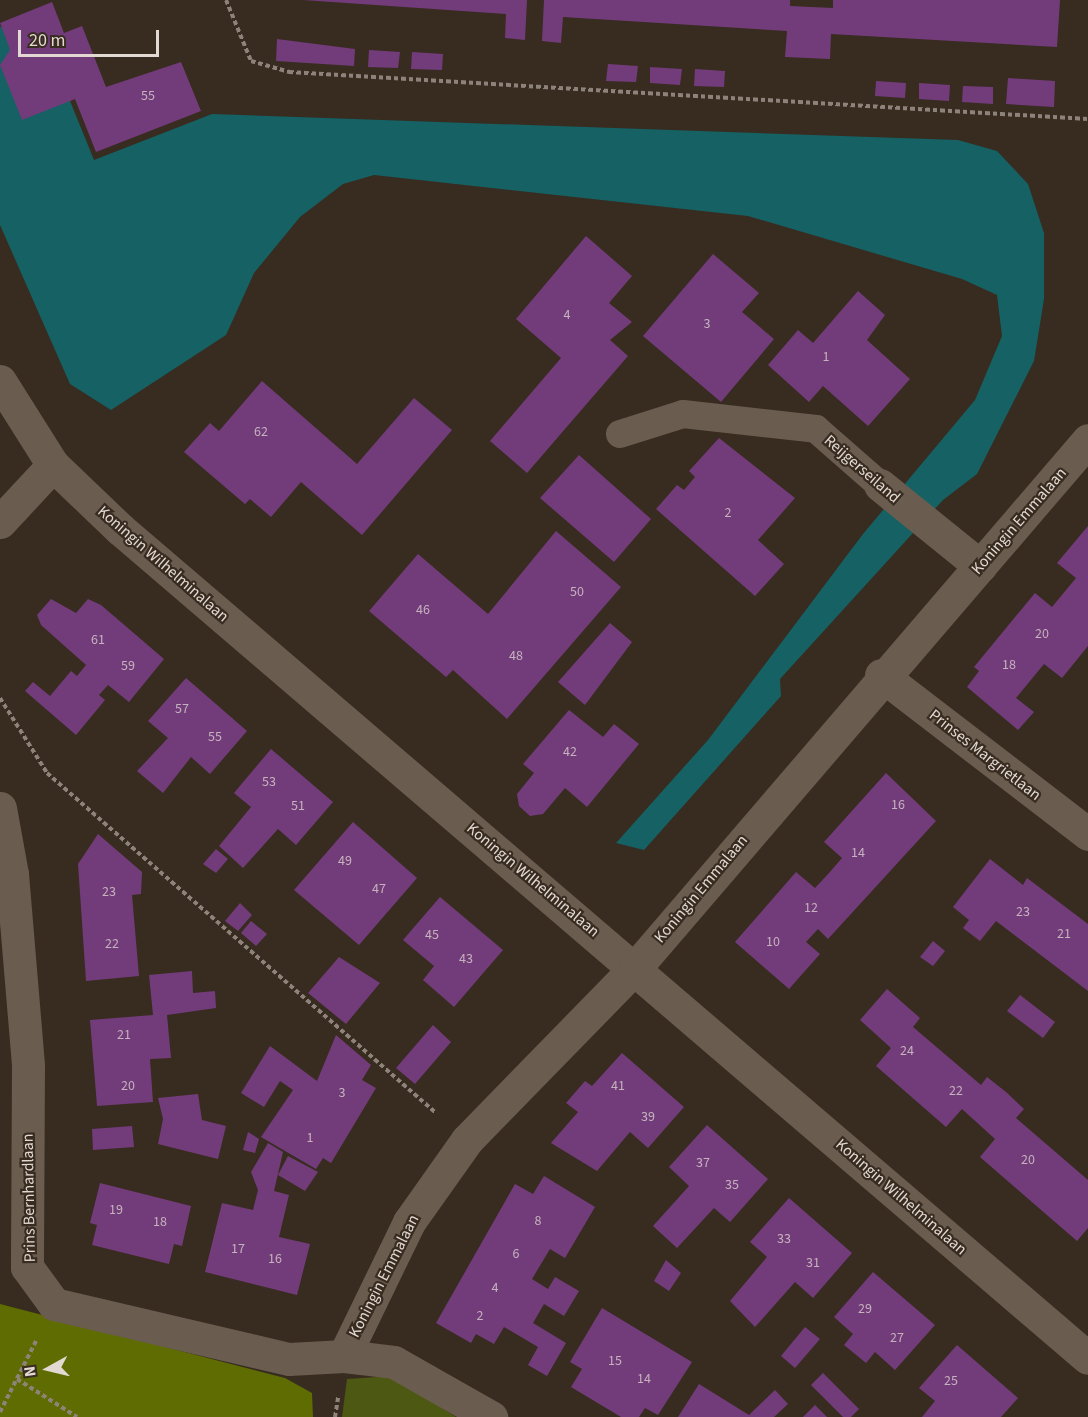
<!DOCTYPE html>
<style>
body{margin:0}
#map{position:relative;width:1088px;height:1417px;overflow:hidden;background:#382b20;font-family:"Source Sans 3",sans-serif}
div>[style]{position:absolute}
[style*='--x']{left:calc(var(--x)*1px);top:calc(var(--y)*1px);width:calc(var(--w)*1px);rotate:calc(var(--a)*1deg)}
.green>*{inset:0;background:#4d5813}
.forest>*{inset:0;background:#5e6c02}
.water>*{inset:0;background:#156164}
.building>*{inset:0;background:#723c7b}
.path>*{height:4px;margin-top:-2px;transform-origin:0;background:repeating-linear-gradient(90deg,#8e837a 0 4.5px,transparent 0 7.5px)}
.lane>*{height:28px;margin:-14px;padding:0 14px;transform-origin:14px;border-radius:14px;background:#6a5c4f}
.street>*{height:33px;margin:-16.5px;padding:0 16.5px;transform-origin:16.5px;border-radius:16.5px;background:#6a5c4f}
span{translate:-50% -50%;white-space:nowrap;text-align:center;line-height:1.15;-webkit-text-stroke:4.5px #382b20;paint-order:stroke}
.number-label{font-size:14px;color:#c6b2bc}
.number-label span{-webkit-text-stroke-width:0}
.street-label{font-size:16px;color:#e2d9d2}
.north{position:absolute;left:18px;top:1339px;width:60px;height:60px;-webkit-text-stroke:4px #382b20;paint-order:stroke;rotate:262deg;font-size:16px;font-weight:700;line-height:24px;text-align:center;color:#e2d9d2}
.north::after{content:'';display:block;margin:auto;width:21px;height:27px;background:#e2d9d2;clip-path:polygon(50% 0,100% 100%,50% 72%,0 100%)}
.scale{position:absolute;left:18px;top:30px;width:141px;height:27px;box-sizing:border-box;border:3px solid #e2d9d2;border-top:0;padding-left:8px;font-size:18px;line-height:21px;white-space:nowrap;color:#e2d9d2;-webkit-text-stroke:4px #382b20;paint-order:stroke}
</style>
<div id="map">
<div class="green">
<i style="clip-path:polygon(392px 1376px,456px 1417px,342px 1417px,347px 1379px)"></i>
</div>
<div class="forest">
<i style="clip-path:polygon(0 1304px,285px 1378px,312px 1393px,313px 1417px,0 1417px)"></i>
</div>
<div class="water">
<i style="clip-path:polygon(0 26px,68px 96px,94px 160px,212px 114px,958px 140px,997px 151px,1028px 184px,1044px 233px,1044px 299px,1034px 361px,977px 474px,943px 500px,780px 679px,781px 696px,644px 850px,616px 843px,708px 740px,863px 534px,975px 400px,1002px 336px,997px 295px,962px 279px,748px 216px,374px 175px,343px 184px,300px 217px,254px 273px,226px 335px,111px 410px,70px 384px,0 225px)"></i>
</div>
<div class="building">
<i style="clip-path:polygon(303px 0,527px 0,525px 40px,505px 38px,506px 14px)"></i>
<i style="clip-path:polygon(544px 0,790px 0,790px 6px,833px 8px,833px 0,1060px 0,1057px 47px,831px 34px,830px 59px,785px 57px,787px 31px,563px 17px,561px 43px,542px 41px)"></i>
<i style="clip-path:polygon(52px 2px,64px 33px,82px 26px,106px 87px,181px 62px,201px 111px,96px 152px,75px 99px,22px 120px,0 65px,10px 50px,0 23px)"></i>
<i style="clip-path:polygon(277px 39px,355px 49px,354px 66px,276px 61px)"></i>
<i style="clip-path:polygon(369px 50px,400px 52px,398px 68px,368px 67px)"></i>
<i style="clip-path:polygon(412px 52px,443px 54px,442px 70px,411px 69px)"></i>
<i style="clip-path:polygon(608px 64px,638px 66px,636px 82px,606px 81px)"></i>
<i style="clip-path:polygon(650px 67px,682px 69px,680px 85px,650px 83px)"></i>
<i style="clip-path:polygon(695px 69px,725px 71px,724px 87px,694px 86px)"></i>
<i style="clip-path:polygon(1008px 78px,1055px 81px,1054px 107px,1006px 104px)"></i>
<i style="clip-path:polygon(876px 81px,906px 83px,905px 98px,875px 96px)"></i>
<i style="clip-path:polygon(919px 83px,950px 85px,949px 101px,919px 99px)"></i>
<i style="clip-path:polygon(963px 86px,993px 87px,993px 104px,962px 102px)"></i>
<i style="clip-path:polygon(586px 236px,632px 276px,609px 303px,632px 322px,610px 340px,628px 356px,527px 473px,490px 441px,561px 358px,516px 319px)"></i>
<i style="clip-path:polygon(713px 254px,759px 293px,742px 312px,774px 339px,721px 402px,643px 336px)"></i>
<i style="clip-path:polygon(858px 291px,885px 315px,867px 340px,910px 379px,868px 426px,823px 386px,809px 402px,768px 365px,798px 330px,813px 343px)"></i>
<i style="clip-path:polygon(262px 381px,357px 464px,414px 398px,452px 430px,362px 535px,301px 482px,271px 517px,250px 499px,245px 504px,184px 452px,210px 423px,219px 431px)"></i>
<i style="clip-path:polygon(719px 438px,795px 498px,758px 540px,784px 564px,755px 596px,656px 509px,677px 485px,684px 490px,695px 477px,689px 471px)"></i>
<i style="clip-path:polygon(579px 455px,651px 519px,614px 562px,540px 498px)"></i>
<i style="clip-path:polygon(1088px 526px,1088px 646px,1062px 678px,1044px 664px,1016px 698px,1034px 712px,1018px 730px,967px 687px,979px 671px,974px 667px,1035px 593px,1052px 607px,1076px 578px,1057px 563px)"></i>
<i style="clip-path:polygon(556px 531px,621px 587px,507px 719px,453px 670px,446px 677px,369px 611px,418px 554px,488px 614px)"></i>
<i style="clip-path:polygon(51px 599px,76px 613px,88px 599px,101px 605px,164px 659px,129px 702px,108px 685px,99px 695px,105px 700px,76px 735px,25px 691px,33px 682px,50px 696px,71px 671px,77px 676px,86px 665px,41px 625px,37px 615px)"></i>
<i style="clip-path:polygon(610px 623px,632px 642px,585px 705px,558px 682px)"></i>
<i style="clip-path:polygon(186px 678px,247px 731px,210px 774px,191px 757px,163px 793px,137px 771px,168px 738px,148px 721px)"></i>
<i style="clip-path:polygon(569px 710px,603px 737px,614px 724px,639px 744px,587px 807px,565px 788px,543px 814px,530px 816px,519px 806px,517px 794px,534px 773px,523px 764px)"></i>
<i style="clip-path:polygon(271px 749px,333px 802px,296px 845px,278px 829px,243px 868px,219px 846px,251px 807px,234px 793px)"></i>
<i style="clip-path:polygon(886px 773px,936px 821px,828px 939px,818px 929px,806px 942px,820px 954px,789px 989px,735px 942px,796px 872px,815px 888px,829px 873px,842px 858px,824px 842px)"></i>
<i style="clip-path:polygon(353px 822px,417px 878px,359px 945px,294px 890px)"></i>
<i style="clip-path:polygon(98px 834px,142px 872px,141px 894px,132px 895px,139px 976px,86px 981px,78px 864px)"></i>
<i style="clip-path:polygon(216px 849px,228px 859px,216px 873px,203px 864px)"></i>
<i style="clip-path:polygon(990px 859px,1023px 885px,1027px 878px,1088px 924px,1088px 991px,996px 921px,980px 941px,963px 928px,969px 920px,953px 907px)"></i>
<i style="clip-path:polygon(440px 897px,503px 950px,454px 1007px,423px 980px,434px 966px,403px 940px)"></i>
<i style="clip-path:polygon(240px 903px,252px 915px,238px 931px,225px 921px)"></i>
<i style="clip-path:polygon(251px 921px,267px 934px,256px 946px,241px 933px)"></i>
<i style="clip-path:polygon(933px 941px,945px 951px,933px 966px,920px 957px)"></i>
<i style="clip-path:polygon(339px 957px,380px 983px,346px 1024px,308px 993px)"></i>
<i style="clip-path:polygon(192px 971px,193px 993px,215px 991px,216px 1008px,167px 1015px,171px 1058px,150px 1059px,153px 1102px,97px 1106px,90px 1020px,153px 1015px,149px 975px)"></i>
<i style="clip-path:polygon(887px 989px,920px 1018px,913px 1027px,981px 1085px,987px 1077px,1006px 1092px,1024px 1109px,1016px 1118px,1088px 1180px,1088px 1228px,1077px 1241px,980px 1157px,995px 1139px,962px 1109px,946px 1127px,876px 1066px,891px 1048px,860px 1020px)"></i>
<i style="clip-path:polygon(1020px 995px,1055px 1022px,1043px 1038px,1007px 1011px)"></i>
<i style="clip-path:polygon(433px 1025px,451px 1042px,415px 1084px,396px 1068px)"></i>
<i style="clip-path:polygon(336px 1035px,371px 1065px,362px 1080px,376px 1088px,331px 1163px,323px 1158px,316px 1169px,261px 1137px,293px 1090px,280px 1081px,264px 1107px,241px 1093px,270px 1046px,317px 1081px)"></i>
<i style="clip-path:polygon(622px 1053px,684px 1107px,648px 1148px,630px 1132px,597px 1171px,551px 1143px,578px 1112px,566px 1103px,585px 1081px,592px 1086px)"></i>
<i style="clip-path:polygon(198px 1094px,202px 1120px,226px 1126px,218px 1159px,158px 1144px,163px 1119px,158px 1098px)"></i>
<i style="clip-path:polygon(707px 1125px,768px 1179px,730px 1222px,714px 1208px,677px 1248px,653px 1226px,689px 1186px,669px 1167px)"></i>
<i style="clip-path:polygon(132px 1126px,134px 1147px,93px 1150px,92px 1129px)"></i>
<i style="clip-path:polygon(248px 1132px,259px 1139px,255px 1153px,243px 1150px)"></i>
<i style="clip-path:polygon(268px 1143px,283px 1152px,274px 1191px,289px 1195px,279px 1237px,310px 1244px,297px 1295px,205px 1272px,222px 1203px,253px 1210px,258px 1190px,251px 1172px)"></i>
<i style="clip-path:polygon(288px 1156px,318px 1172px,305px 1191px,278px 1175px)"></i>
<i style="clip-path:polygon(544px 1176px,595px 1207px,565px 1258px,550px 1249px,532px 1279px,548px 1289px,555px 1277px,579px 1291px,564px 1316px,544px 1304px,533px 1323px,566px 1343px,547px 1376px,528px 1365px,538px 1347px,504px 1327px,494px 1344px,476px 1334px,471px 1343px,436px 1323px,515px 1184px,533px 1194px)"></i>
<i style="clip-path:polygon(100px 1183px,191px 1206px,182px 1246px,174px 1244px,169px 1264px,92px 1245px,97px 1225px,90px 1223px)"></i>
<i style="clip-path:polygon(789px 1198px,852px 1253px,813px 1298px,795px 1282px,755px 1327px,730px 1301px,767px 1257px,750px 1242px)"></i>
<i style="clip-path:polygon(666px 1260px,681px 1273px,669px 1291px,654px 1281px)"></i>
<i style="clip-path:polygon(873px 1272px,935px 1325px,895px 1370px,875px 1352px,866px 1363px,844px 1345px,853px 1334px,834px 1317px)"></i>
<i style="clip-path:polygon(602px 1308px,692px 1362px,658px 1415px,645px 1408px,639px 1417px,621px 1417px,571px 1387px,582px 1369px,570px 1362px)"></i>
<i style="clip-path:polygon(805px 1327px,820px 1339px,795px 1368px,781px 1356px)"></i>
<i style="clip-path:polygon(957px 1345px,1018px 1398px,1001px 1417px,922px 1417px,935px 1401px,919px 1388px)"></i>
<i style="clip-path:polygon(823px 1373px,859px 1409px,851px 1417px,843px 1417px,811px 1385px)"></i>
<i style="clip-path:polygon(699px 1384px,749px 1415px,775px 1390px,788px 1404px,774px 1417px,678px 1417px)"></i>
<i style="clip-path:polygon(815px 1405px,827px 1417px,803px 1417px)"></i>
</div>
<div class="path">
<i style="--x:226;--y:0;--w:66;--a:67.7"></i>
<i style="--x:251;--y:61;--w:40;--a:16"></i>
<i style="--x:289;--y:72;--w:800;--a:3.37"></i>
<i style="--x:0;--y:698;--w:89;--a:57.9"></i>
<i style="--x:47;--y:773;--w:517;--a:41.15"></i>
<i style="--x:17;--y:1379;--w:71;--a:32.3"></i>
<i style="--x:0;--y:1412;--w:82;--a:-63.1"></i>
<i style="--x:335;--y:1417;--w:20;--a:-81"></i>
</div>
<div class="lane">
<i style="--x:620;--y:434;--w:66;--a:-17.6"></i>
<i style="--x:683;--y:414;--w:134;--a:6.4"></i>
<i style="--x:816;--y:429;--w:85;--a:41.2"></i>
</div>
<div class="street">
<i style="--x:0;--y:381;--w:99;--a:57.8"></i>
<i style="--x:53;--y:465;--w:93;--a:43.7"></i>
<i style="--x:120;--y:529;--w:1274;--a:40.58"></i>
<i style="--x:880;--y:485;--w:129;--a:39"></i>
<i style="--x:0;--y:522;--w:78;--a:-47.1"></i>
<i style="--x:881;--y:675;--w:261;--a:37.5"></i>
<i style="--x:0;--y:808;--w:67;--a:79.7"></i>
<i style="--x:12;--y:874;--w:193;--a:85.2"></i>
<i style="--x:28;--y:1066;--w:201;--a:90.3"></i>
<i style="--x:27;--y:1267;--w:46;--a:53.9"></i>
<i style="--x:54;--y:1304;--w:241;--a:13.2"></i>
<i style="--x:289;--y:1359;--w:55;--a:-3.1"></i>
<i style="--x:344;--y:1356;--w:50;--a:6.8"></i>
<i style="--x:394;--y:1362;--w:112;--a:29.6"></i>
<i style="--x:344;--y:1356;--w:149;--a:-64.1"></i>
<i style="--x:409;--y:1222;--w:100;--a:-54.7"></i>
<i style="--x:467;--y:1140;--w:242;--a:-45.7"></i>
<i style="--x:636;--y:967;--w:694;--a:-49.38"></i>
</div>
<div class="number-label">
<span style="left:148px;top:96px">55</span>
<span style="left:567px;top:315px">4</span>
<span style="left:707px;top:324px">3</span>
<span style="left:826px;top:357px">1</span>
<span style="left:261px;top:432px">62</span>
<span style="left:728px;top:513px">2</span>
<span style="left:577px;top:592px">50</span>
<span style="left:423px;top:610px">46</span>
<span style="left:1042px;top:634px">20</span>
<span style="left:98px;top:640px">61</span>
<span style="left:516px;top:656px">48</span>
<span style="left:1009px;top:665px">18</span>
<span style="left:128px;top:666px">59</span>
<span style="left:182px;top:709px">57</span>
<span style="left:215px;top:737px">55</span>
<span style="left:570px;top:752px">42</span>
<span style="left:269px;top:782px">53</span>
<span style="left:898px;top:805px">16</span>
<span style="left:298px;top:806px">51</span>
<span style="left:858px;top:853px">14</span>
<span style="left:345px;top:861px">49</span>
<span style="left:379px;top:889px">47</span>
<span style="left:109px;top:892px">23</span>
<span style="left:811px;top:908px">12</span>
<span style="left:1023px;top:912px">23</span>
<span style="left:1064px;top:934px">21</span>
<span style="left:432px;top:935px">45</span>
<span style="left:773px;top:942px">10</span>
<span style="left:112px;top:944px">22</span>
<span style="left:466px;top:959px">43</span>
<span style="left:124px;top:1035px">21</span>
<span style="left:907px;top:1051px">24</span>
<span style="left:128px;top:1086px">20</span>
<span style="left:618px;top:1086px">41</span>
<span style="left:956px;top:1091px">22</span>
<span style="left:342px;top:1093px">3</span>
<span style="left:648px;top:1117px">39</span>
<span style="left:310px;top:1138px">1</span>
<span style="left:1028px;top:1160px">20</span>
<span style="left:703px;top:1163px">37</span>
<span style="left:732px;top:1185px">35</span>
<span style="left:116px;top:1210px">19</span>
<span style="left:538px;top:1221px">8</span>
<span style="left:160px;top:1222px">18</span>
<span style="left:784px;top:1239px">33</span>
<span style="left:238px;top:1249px">17</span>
<span style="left:516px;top:1254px">6</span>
<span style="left:275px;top:1259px">16</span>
<span style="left:813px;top:1263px">31</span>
<span style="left:495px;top:1288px">4</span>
<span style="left:865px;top:1309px">29</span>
<span style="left:480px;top:1316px">2</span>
<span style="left:897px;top:1338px">27</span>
<span style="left:615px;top:1361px">15</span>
<span style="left:644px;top:1379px">14</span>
<span style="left:951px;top:1381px">25</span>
</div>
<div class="street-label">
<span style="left:862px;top:469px;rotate:41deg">Reijgerseiland</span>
<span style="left:1019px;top:521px;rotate:-49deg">Koningin Emmalaan</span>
<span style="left:163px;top:564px;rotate:41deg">Koningin Wilhelminalaan</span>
<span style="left:985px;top:755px;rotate:38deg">Prinses Margrietlaan</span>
<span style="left:533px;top:880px;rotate:40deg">Koningin Wilhelminalaan</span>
<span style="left:701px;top:889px;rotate:-50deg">Koningin Emmalaan</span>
<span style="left:901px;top:1197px;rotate:41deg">Koningin Wilhelminalaan</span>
<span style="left:29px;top:1198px;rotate:-91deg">Prins Bernhardlaan</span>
<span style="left:384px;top:1276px;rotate:-63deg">Koningin Emmalaan</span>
</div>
<div class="north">N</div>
<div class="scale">20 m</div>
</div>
